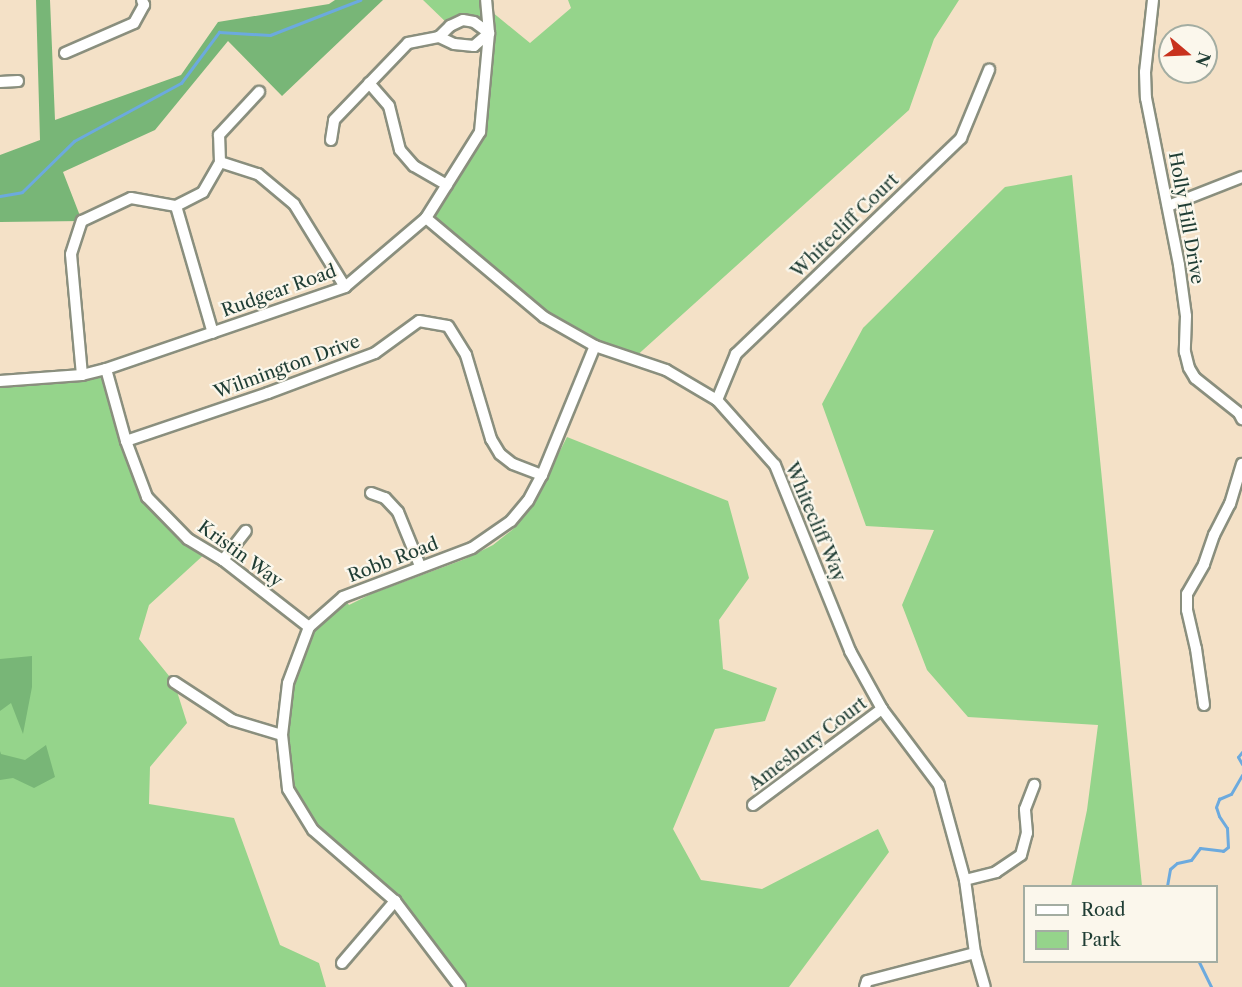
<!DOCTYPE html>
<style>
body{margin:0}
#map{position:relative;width:1242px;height:987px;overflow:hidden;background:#f4e1c7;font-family:"Libre Caslon Text",serif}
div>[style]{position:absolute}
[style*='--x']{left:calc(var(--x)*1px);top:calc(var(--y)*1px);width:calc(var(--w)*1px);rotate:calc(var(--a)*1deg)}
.green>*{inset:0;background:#95d48b}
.forest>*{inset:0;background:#78b677}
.stream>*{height:3px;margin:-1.5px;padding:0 1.5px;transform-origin:1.5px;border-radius:1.5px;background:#6caade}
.roads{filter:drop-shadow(2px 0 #8a8f7e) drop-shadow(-2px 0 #8a8f7e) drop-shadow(0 2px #8a8f7e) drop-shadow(0 -2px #8a8f7e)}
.minor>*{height:10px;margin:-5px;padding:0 5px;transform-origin:5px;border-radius:5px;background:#fff}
span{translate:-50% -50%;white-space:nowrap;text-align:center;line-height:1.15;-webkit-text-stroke:4.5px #fbf7ec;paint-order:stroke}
.street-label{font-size:18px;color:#1f3d34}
.legend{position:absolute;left:1023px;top:885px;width:195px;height:78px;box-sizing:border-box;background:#fbf7ec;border:2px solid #a3ada2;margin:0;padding:8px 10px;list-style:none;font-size:18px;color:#1f3d34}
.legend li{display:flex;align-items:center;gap:12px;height:30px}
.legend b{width:30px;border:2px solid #a3ada2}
.north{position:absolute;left:1158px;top:24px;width:60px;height:60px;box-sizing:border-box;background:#fbf7ec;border:2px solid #a3ada2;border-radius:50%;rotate:109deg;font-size:16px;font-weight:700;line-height:24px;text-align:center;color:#1f3d34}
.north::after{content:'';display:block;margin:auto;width:21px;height:27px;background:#c8321e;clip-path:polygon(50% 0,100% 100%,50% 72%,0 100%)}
</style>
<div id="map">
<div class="green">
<i style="clip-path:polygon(423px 0,486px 0,486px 7px,530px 43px,571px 8px,568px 0,959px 0,934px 39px,909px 110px,633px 359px,544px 317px,426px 218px,480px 132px,489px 34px,474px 22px,450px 26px)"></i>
<i style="clip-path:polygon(1072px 175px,1142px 886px,1071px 886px,1087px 810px,1098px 725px,968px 717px,927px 670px,902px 605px,934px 530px,866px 526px,822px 404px,863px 328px,1005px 187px)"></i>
<i style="clip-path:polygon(106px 369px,147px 497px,208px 551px,149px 605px,139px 639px,174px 682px,187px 723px,150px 767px,149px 804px,234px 818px,280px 945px,319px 963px,326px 987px,0 987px,0 381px)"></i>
<i style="clip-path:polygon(567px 437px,728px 501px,749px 578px,719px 620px,723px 669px,777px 688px,765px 721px,715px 729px,673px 829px,701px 880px,762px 889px,878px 829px,889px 852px,789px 987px,460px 987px,395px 901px,313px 830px,288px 789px,282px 735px,288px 683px,309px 627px,343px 597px,349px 605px,371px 594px,465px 559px,493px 545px,512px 530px,530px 510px)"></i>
</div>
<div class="forest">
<i style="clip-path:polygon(36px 0,50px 0,55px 120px,181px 75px,218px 22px,329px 4px,335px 0,383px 0,282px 96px,228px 41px,155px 130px,63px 172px,82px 221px,0 222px,0 155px,40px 140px)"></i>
<i style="clip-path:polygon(32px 656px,32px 687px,23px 734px,11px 703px,0 711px,0 659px)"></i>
<i style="clip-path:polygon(46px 745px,55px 777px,34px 788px,13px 778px,0 780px,0 751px,1px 754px,25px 760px)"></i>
</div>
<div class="stream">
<i style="--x:0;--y:196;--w:22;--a:-10"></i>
<i style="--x:22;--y:192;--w:73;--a:-44.4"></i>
<i style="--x:74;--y:141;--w:122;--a:-28.5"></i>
<i style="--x:181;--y:83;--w:64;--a:-53.3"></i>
<i style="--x:219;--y:32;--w:51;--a:3.4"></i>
<i style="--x:270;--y:35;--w:97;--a:-21.3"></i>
<i style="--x:1242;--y:752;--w:6;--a:129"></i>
<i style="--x:1238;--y:757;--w:8;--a:60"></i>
<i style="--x:1167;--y:886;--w:17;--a:-80"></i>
<i style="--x:1170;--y:869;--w:9;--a:-41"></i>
<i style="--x:1177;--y:863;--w:14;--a:-12"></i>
<i style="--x:1191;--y:860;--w:15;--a:-53"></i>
<i style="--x:1200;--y:848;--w:23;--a:7"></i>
<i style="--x:1223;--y:851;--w:6;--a:-39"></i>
<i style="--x:1228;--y:847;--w:19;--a:-93"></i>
<i style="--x:1227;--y:828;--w:14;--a:-124"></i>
<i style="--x:1219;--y:816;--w:9;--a:-108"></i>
<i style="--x:1216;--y:807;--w:9;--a:-69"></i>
<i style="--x:1219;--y:799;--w:13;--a:-23"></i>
<i style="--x:1231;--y:794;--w:22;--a:-60"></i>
<i style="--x:1199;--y:962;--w:28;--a:64"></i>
</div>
<div class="roads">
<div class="minor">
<i style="--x:1153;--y:0;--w:72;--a:96.3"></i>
<i style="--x:1145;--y:72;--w:26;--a:88"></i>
<i style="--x:1146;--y:98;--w:170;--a:78.8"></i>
<i style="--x:1179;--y:265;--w:51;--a:82.2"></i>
<i style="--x:1186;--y:316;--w:36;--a:92"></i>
<i style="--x:1185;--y:352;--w:16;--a:76"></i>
<i style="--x:1189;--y:368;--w:12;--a:59"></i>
<i style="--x:1195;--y:378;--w:56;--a:38.5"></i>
<i style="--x:1239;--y:413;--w:7;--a:63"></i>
<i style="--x:65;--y:53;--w:75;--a:-23.5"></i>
<i style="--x:134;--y:23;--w:21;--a:-61"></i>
<i style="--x:144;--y:5;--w:5;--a:-112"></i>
<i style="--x:0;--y:82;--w:18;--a:-3"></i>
<i style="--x:369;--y:83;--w:30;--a:49"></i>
<i style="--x:389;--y:106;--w:45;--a:76"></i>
<i style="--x:400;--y:150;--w:21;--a:49"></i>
<i style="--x:414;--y:166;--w:38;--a:30"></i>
<i style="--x:331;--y:140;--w:20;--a:-81"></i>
<i style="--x:334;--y:120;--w:107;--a:-46.1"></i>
<i style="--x:408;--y:43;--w:32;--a:-11"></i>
<i style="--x:439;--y:37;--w:16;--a:-45"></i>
<i style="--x:450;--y:26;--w:14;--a:-25"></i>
<i style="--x:463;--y:20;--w:11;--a:10"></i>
<i style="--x:474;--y:22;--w:19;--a:36"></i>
<i style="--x:489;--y:33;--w:20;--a:139"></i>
<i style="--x:474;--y:46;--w:20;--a:-174"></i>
<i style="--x:454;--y:44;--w:17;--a:-155"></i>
<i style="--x:220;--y:162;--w:40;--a:18"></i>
<i style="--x:258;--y:174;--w:47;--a:39.8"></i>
<i style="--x:294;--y:204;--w:97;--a:58.4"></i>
<i style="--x:176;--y:206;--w:132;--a:73.8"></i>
<i style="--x:1168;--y:206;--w:79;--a:-21.4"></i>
<i style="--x:426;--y:218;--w:154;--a:40"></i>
<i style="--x:544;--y:317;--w:59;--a:29.6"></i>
<i style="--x:595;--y:346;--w:75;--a:18.7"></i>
<i style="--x:666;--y:370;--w:59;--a:30.5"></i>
<i style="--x:717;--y:400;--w:87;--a:48.3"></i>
<i style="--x:775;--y:465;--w:201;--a:68"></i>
<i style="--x:850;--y:651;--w:66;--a:61.1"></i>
<i style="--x:882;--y:709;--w:95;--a:53.1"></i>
<i style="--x:939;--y:785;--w:98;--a:74.7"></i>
<i style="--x:965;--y:880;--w:74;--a:82.2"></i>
<i style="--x:975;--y:953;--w:35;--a:74"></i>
<i style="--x:106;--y:369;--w:75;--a:74.5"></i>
<i style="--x:126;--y:441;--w:60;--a:69.4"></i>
<i style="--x:147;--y:497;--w:59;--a:45.7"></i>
<i style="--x:188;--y:539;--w:41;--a:31"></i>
<i style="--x:223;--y:560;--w:109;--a:37.9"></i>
<i style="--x:82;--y:375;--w:121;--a:-95.2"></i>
<i style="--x:71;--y:254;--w:35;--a:-72"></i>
<i style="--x:82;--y:221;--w:54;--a:-25.1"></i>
<i style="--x:131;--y:198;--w:46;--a:10.1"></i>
<i style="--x:176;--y:206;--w:30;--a:-27"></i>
<i style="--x:203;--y:192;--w:34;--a:-60"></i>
<i style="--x:220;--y:162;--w:27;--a:-92"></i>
<i style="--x:219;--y:135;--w:59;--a:-47.1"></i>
<i style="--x:0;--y:381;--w:82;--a:-4.2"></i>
<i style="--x:82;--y:375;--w:25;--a:-14"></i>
<i style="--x:106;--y:369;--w:253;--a:-18.9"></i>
<i style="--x:345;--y:287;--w:106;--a:-40.4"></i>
<i style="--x:426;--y:218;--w:102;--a:-57.9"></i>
<i style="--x:480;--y:132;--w:99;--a:-84.8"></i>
<i style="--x:489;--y:33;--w:33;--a:-95"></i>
<i style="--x:717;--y:400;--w:50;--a:-67.6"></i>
<i style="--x:736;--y:354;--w:312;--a:-43.8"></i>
<i style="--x:961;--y:138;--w:74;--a:-67.6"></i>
<i style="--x:126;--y:441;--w:150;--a:-18.7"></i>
<i style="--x:268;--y:393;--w:114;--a:-20.5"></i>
<i style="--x:375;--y:353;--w:54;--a:-36"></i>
<i style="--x:419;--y:321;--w:29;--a:10"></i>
<i style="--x:448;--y:326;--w:34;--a:58"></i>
<i style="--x:466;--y:355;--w:88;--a:73.4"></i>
<i style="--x:491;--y:439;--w:17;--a:59"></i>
<i style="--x:500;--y:454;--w:16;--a:38"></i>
<i style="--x:513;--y:464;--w:31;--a:21"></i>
<i style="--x:371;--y:493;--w:15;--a:20"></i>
<i style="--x:385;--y:498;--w:19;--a:47"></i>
<i style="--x:398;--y:512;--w:58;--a:67.8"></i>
<i style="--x:223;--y:560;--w:37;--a:-52"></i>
<i style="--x:174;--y:682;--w:69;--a:33.2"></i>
<i style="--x:232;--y:720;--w:52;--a:16.7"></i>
<i style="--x:1204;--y:705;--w:57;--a:-98.1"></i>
<i style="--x:1196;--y:649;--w:40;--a:-103"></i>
<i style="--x:1187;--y:610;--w:16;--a:-90"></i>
<i style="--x:1187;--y:594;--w:34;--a:-60"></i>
<i style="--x:1204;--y:564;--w:31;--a:-71"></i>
<i style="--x:1214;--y:535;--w:35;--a:-63"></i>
<i style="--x:1230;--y:504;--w:42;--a:-73.3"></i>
<i style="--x:753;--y:805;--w:161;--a:-36.7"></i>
<i style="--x:965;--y:880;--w:32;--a:-14"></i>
<i style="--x:996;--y:872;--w:30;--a:-34"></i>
<i style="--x:1021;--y:855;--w:23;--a:-75"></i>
<i style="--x:1027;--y:833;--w:24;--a:-95"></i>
<i style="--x:1025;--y:809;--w:26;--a:-69"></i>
<i style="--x:342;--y:963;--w:82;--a:-49.5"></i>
<i style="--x:460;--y:987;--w:108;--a:-127.1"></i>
<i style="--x:395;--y:901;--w:108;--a:-139.1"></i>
<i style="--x:313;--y:830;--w:48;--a:-121.4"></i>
<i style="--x:288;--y:789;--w:54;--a:-96.3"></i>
<i style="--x:282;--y:735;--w:52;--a:-83.4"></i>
<i style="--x:288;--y:683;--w:60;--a:-69.4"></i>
<i style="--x:309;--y:627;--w:45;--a:-41.4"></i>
<i style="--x:343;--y:597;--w:138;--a:-20.8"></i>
<i style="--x:472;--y:548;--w:47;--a:-34.7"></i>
<i style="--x:511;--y:521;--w:26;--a:-50"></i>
<i style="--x:528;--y:501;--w:30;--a:-62"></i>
<i style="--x:542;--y:475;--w:139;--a:-67.7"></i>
<i style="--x:865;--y:987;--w:6;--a:-72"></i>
<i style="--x:867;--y:981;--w:112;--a:-14.5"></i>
</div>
</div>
<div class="street-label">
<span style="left:1186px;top:218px;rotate:80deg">Holly Hill Drive</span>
<span style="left:845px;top:226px;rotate:-44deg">Whitecliff Court</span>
<span style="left:279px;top:291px;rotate:-20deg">Rudgear Road</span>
<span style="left:287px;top:367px;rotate:-20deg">Wilmington Drive</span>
<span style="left:815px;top:522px;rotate:67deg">Whitecliff Way</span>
<span style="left:240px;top:554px;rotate:36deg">Kristin Way</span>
<span style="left:393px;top:560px;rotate:-21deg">Robb Road</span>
<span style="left:808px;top:744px;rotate:-37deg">Amesbury Court</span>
</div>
<ul class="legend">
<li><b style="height:8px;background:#fff"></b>Road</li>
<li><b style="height:16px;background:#95d48b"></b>Park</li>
</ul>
<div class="north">N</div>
</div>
